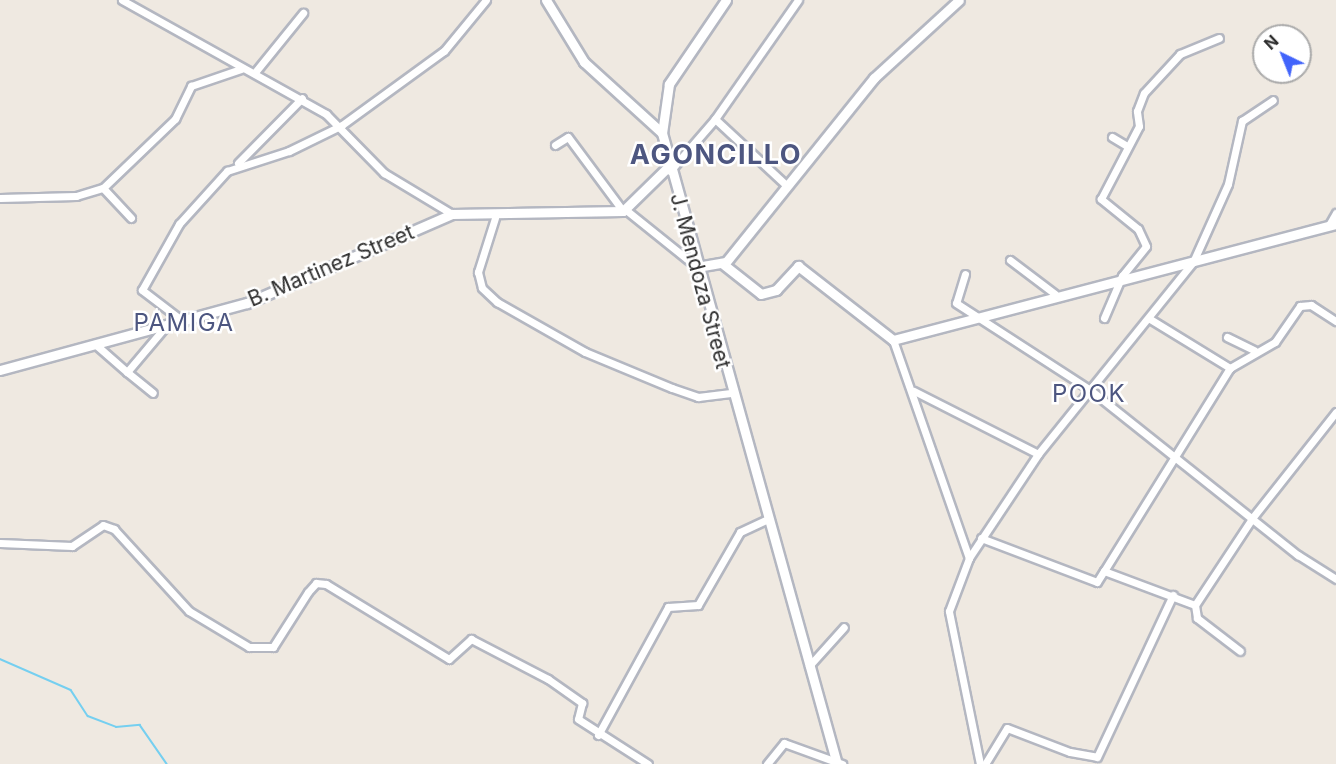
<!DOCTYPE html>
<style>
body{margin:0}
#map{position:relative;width:1336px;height:764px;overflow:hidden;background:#efe9e1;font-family:Inter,sans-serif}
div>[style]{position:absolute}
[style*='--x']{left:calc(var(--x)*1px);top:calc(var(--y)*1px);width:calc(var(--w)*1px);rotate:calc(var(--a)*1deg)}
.stream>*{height:1.5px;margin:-0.75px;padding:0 0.75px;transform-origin:0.75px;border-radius:0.75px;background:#75cff0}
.roads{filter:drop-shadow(2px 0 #b4b7c1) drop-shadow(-2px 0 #b4b7c1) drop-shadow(0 2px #b4b7c1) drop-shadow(0 -2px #b4b7c1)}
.street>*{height:7px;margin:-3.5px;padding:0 3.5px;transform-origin:3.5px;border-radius:3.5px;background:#fff}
.secondary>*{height:9px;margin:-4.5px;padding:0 4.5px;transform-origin:4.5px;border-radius:4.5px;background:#fff}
span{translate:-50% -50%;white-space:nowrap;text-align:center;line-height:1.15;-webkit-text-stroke:5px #fff;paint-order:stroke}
.street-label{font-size:21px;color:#2e2e2e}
.quarter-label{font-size:24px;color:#4d5680;letter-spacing:1.5px}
.district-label{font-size:27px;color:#4d5680;font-weight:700;letter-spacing:1.5px}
.north{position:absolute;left:1252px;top:24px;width:60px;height:60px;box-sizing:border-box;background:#fff;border:2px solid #ababab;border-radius:50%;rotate:317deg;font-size:16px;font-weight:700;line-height:24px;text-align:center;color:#2e2e2e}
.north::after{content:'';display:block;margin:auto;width:21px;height:27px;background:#4264fb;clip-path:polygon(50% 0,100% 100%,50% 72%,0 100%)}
</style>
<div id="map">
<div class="stream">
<i style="--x:0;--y:659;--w:77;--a:23.6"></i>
<i style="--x:71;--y:690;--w:31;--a:57"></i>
<i style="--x:88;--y:716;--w:30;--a:21"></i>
<i style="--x:116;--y:727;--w:24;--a:-5"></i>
<i style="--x:140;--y:725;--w:47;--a:55.3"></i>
</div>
<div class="roads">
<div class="street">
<i style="--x:122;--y:0;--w:234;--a:29.2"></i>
<i style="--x:326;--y:114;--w:83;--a:45.5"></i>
<i style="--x:384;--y:173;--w:79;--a:31.1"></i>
<i style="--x:256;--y:71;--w:75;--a:-51"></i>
<i style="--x:715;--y:119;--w:98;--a:42.9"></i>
<i style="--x:1112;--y:137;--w:17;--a:31"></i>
<i style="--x:555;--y:145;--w:15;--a:-32"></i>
<i style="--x:568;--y:137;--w:92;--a:53.4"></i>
<i style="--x:238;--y:163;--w:91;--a:-45.4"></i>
<i style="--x:670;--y:171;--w:69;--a:-49.1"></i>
<i style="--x:715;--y:119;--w:145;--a:-55.1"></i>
<i style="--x:103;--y:188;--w:41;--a:47"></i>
<i style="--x:0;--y:198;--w:76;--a:-1.5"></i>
<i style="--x:76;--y:196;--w:28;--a:-17"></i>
<i style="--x:103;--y:188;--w:100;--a:-43.8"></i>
<i style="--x:175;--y:119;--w:37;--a:-64"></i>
<i style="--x:191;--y:86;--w:53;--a:-18.8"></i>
<i style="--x:626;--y:210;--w:91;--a:38.8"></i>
<i style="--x:495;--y:218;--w:57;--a:107.5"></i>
<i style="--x:478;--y:272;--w:16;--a:76"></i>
<i style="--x:482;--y:288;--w:21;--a:43"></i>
<i style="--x:497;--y:302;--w:101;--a:29.6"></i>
<i style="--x:585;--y:352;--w:94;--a:22.5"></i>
<i style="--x:672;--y:388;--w:28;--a:19"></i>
<i style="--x:698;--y:397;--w:33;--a:-7"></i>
<i style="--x:1329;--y:225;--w:14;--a:-60"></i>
<i style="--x:1010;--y:260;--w:56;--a:37.1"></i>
<i style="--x:965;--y:274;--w:30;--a:107"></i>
<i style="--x:956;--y:303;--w:158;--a:32.9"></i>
<i style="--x:1089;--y:389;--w:267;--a:38.5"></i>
<i style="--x:1298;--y:555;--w:45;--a:32.3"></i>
<i style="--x:1104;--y:318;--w:46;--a:-66.8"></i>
<i style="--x:1122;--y:276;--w:38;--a:-51"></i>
<i style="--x:1146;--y:246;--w:19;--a:-115"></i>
<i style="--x:1138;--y:229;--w:48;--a:-141"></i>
<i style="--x:1101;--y:199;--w:82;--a:-62.5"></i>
<i style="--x:1139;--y:126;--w:15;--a:-98"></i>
<i style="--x:1137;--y:111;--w:19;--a:-69"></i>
<i style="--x:1144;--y:93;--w:53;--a:-47.3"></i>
<i style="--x:1180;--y:54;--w:42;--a:-22.3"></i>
<i style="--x:1150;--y:319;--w:94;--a:31.5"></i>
<i style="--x:184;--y:322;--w:53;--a:-142.7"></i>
<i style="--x:142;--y:290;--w:76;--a:-60.7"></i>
<i style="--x:179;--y:224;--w:72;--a:-47.8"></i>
<i style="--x:227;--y:171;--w:65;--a:-17.9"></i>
<i style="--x:289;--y:151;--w:59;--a:-26.1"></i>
<i style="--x:342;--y:125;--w:126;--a:-36"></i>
<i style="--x:444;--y:51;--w:66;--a:-50.5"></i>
<i style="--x:1227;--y:337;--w:30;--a:26"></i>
<i style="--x:893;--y:340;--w:231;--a:70.8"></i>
<i style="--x:95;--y:344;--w:43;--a:41.2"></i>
<i style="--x:127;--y:372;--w:57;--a:-49.9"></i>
<i style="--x:127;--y:372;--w:33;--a:39"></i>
<i style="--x:914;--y:391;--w:139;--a:26.9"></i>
<i style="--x:981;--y:538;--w:124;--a:20.8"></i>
<i style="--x:1097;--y:582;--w:13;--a:-58"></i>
<i style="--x:1104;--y:571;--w:97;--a:20.5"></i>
<i style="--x:1195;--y:605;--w:13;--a:81"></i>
<i style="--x:1197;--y:618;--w:54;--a:37.5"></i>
<i style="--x:0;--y:543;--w:72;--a:2.4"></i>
<i style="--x:72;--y:546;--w:37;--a:-34"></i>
<i style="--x:103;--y:525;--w:12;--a:20"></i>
<i style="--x:114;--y:529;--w:111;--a:47.6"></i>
<i style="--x:189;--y:611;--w:70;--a:31"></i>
<i style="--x:249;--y:647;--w:24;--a:0"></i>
<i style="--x:273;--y:647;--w:65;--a:-57.5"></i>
<i style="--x:308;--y:592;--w:12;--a:-48"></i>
<i style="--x:316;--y:583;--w:10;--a:6"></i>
<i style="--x:326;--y:584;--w:144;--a:31.4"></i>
<i style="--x:449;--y:659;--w:30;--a:-42"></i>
<i style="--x:471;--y:639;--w:87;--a:27.5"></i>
<i style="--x:548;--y:679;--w:42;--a:35.2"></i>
<i style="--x:582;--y:703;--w:16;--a:104"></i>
<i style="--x:578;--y:719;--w:83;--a:32.7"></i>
<i style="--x:1104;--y:571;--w:239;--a:-58.2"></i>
<i style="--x:1230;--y:368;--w:52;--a:-30"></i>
<i style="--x:1275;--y:342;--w:44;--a:-55.2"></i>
<i style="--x:1300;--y:306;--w:11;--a:-5"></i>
<i style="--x:1311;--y:305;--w:30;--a:33"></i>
<i style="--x:1195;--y:605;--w:105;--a:-56.6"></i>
<i style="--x:1253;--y:517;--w:134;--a:-51.7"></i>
<i style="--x:809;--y:666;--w:52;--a:-48.1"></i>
<i style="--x:598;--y:735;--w:146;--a:-61.3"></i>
<i style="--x:668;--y:607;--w:30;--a:-4"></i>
<i style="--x:698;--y:605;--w:84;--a:-60.1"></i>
<i style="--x:740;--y:532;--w:29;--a:-25"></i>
<i style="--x:767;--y:764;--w:27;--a:-51"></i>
<i style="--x:784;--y:743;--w:62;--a:19.9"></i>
<i style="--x:980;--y:764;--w:156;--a:-101.5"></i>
<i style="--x:949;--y:611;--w:57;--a:-69.3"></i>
<i style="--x:969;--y:558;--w:125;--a:-56.4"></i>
<i style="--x:1038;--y:454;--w:247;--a:-51.1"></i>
<i style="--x:1193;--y:262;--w:85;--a:-65.8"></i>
<i style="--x:1228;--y:184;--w:65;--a:-77.5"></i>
<i style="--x:1242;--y:121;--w:37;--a:-34"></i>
<i style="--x:985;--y:764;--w:42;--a:-58.6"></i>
<i style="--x:1007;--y:728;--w:67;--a:20.9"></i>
<i style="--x:1070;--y:752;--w:27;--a:10"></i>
<i style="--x:1097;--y:757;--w:179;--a:-64.9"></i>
</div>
<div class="secondary">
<i style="--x:546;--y:0;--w:73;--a:58.5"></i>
<i style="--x:584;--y:62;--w:105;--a:42.3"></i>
<i style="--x:726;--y:0;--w:102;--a:124.2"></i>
<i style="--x:669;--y:84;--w:49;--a:98.1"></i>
<i style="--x:662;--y:133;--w:655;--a:74.5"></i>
<i style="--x:723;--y:264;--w:48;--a:38.3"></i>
<i style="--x:761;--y:294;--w:16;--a:-15"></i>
<i style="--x:776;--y:290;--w:33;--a:-47"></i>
<i style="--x:798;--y:266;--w:120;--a:37.9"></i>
<i style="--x:893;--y:340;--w:458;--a:-14.7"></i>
<i style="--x:697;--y:267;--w:29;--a:-10"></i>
<i style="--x:726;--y:262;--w:236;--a:-51.2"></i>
<i style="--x:874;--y:78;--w:115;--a:-42.5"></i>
<i style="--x:0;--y:370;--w:256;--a:-15.2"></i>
<i style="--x:247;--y:303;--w:223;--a:-23.5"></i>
<i style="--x:452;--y:214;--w:171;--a:-1"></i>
<i style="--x:623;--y:211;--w:64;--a:-44.4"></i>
</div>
</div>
<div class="street-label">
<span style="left:331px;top:266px;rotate:-23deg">B. Martinez Street</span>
<span style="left:700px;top:281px;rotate:75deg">J. Mendoza Street</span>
</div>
<div class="quarter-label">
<span style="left:184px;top:323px">PAMIGA</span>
<span style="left:1089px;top:394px">POOK</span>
</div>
<div class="district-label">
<span style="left:716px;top:155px">AGONCILLO</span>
</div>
<div class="north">N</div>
</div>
